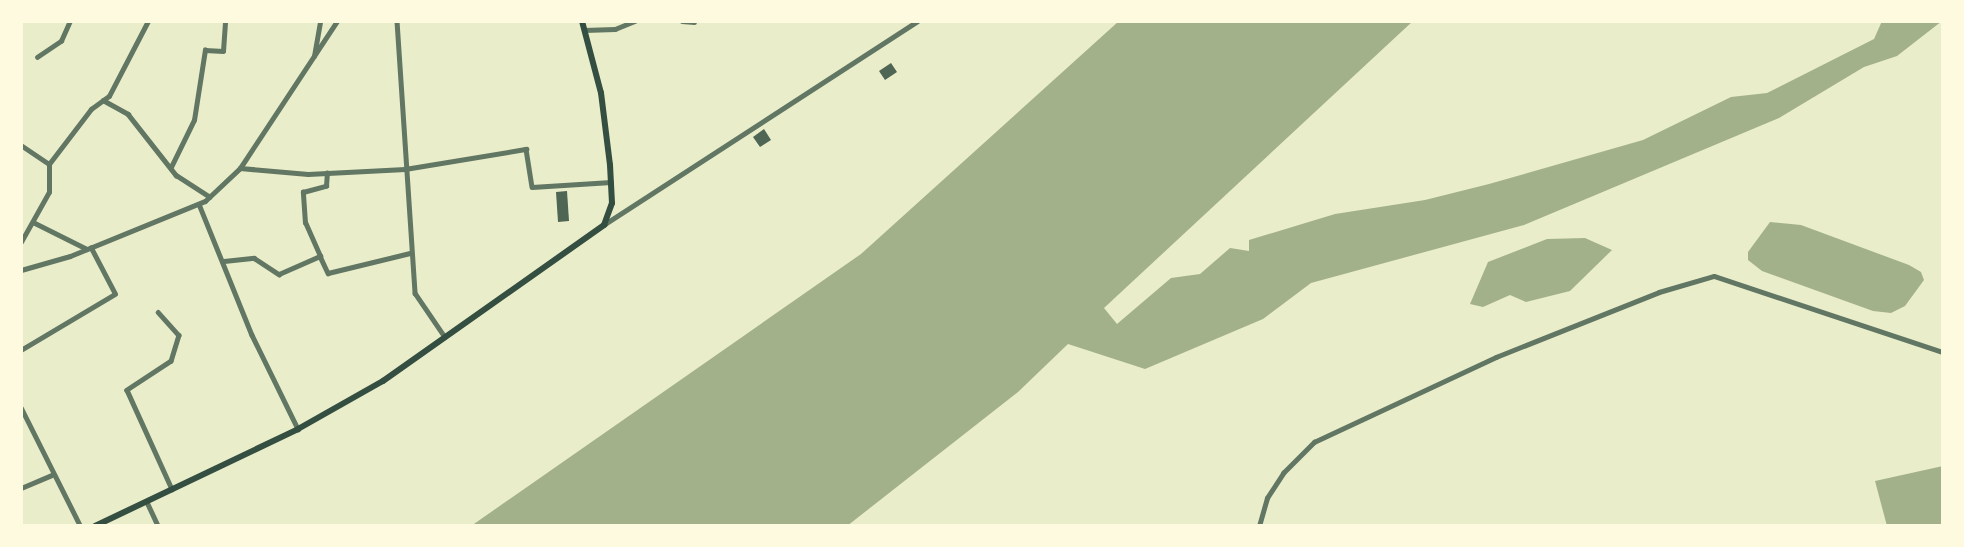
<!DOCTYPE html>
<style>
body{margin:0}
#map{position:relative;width:1964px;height:547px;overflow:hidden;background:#e9edc9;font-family:"PT Sans",sans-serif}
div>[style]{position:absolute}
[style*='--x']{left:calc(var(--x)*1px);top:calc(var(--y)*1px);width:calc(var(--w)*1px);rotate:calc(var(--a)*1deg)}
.water>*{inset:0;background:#a3b18a}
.building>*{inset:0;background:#4f6655}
.minor>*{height:4.5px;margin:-2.25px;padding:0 2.25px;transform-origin:2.25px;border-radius:2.25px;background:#617663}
.tertiary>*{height:5px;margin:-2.5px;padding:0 2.5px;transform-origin:2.5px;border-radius:2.5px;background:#617663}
.primary>*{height:6px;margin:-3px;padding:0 3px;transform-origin:3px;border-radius:3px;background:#344e41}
span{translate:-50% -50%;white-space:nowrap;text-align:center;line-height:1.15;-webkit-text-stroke:5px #fefae0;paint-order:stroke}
.frame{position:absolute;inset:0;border:23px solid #fefae0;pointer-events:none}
</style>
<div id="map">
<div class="water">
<i style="clip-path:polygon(1119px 21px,1413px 21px,1104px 308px,1117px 324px,1171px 278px,1200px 274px,1230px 248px,1249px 251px,1249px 240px,1335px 214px,1425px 200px,1489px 184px,1643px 140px,1731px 97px,1767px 93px,1874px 39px,1882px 21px,1942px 21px,1897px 56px,1864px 67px,1779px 118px,1524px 225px,1311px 283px,1263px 319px,1145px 369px,1068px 344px,1018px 392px,847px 526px,471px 526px,861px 254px)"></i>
<i style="clip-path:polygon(1770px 222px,1801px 225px,1909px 265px,1921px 272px,1924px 280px,1905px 306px,1891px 313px,1873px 311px,1762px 271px,1748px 260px,1748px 252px)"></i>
<i style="clip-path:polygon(1585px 238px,1612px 250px,1570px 291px,1526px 302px,1510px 295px,1483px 307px,1470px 304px,1488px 262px,1547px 239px)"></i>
<i style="clip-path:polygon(1943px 466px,1943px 526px,1887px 526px,1875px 481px)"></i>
</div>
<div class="building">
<i style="clip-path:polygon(891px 63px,897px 72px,885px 80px,879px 71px)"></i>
<i style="clip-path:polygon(764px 129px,771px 140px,760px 147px,753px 137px)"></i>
<i style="clip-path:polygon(567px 191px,569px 221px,558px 222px,556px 192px)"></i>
</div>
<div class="minor">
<i style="--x:98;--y:21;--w:49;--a:0"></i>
<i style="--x:306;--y:21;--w:28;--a:0"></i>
<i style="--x:397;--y:21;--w:273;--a:86.2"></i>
<i style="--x:415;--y:293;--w:53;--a:55.7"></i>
<i style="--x:682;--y:21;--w:12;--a:5"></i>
<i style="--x:584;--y:30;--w:31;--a:-2"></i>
<i style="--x:615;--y:29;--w:22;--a:-22"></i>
<i style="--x:37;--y:57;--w:29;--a:-34"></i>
<i style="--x:61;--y:41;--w:22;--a:-66"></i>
<i style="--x:103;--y:100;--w:29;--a:29"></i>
<i style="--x:128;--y:114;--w:78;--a:51.8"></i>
<i style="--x:176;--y:175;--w:40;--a:32.9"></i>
<i style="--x:21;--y:145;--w:34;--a:34"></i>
<i style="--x:171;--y:167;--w:52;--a:-63.9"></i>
<i style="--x:194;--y:120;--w:71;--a:-81.1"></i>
<i style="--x:205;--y:50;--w:18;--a:3"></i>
<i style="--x:223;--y:51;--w:30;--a:-86"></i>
<i style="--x:240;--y:168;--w:68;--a:5"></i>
<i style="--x:308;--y:174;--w:97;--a:-3"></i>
<i style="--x:405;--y:169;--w:123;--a:-9.4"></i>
<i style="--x:526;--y:149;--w:38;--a:81"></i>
<i style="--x:532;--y:187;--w:79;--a:-3.6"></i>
<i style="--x:199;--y:204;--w:141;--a:68"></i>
<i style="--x:252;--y:335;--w:105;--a:63.9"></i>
<i style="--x:33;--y:222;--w:60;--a:26.6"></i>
<i style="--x:605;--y:224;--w:372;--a:-33"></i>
<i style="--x:21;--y:242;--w:57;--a:-60.8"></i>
<i style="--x:49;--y:192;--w:28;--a:-90"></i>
<i style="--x:49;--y:164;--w:69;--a:-52.6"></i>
<i style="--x:91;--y:109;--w:22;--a:-36"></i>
<i style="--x:109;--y:96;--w:85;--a:-62.5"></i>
<i style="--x:320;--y:256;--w:19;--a:65"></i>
<i style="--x:328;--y:273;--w:84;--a:-13.7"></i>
<i style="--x:224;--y:261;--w:30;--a:-6"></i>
<i style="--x:254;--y:258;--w:30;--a:33"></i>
<i style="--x:279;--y:274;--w:45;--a:-23.7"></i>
<i style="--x:320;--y:256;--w:36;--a:-114"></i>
<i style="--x:305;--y:223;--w:31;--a:-94"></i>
<i style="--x:303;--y:192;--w:24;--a:-15"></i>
<i style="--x:326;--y:186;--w:13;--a:-86"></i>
<i style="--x:158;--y:312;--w:31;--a:48"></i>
<i style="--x:179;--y:335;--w:27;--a:107"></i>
<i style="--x:171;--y:361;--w:53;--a:146.6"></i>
<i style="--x:127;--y:390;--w:109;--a:65.6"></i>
<i style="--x:21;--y:350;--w:109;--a:-30.8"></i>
<i style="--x:115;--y:294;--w:52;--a:-117.6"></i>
<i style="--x:147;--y:502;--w:26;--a:65"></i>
<i style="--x:1259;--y:526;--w:29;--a:-74"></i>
<i style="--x:1267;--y:498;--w:30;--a:-57"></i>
<i style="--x:1283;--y:473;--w:44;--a:-45"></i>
<i style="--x:1314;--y:442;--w:201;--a:-25"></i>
<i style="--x:1496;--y:357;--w:175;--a:-21.7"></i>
<i style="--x:1659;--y:292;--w:57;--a:-16.2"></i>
<i style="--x:1714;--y:276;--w:241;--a:18.4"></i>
</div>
<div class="tertiary">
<i style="--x:314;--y:56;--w:36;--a:-80"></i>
<i style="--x:21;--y:270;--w:51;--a:-15.9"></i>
<i style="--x:70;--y:256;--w:146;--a:-22.2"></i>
<i style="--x:205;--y:201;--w:48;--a:-43.3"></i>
<i style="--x:240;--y:168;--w:176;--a:-56.6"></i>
<i style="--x:21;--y:408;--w:132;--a:63.4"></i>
<i style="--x:21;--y:488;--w:33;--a:-23"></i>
</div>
<div class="primary">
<i style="--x:95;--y:526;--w:225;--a:-25.5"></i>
<i style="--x:298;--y:429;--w:98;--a:-29.5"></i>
<i style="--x:383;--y:381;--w:271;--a:-35.2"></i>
<i style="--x:604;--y:225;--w:23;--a:-70"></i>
<i style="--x:612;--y:203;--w:38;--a:-93"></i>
<i style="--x:610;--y:165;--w:73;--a:-97.1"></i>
<i style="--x:601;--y:93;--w:74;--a:-104.8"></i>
</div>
<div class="frame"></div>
</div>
